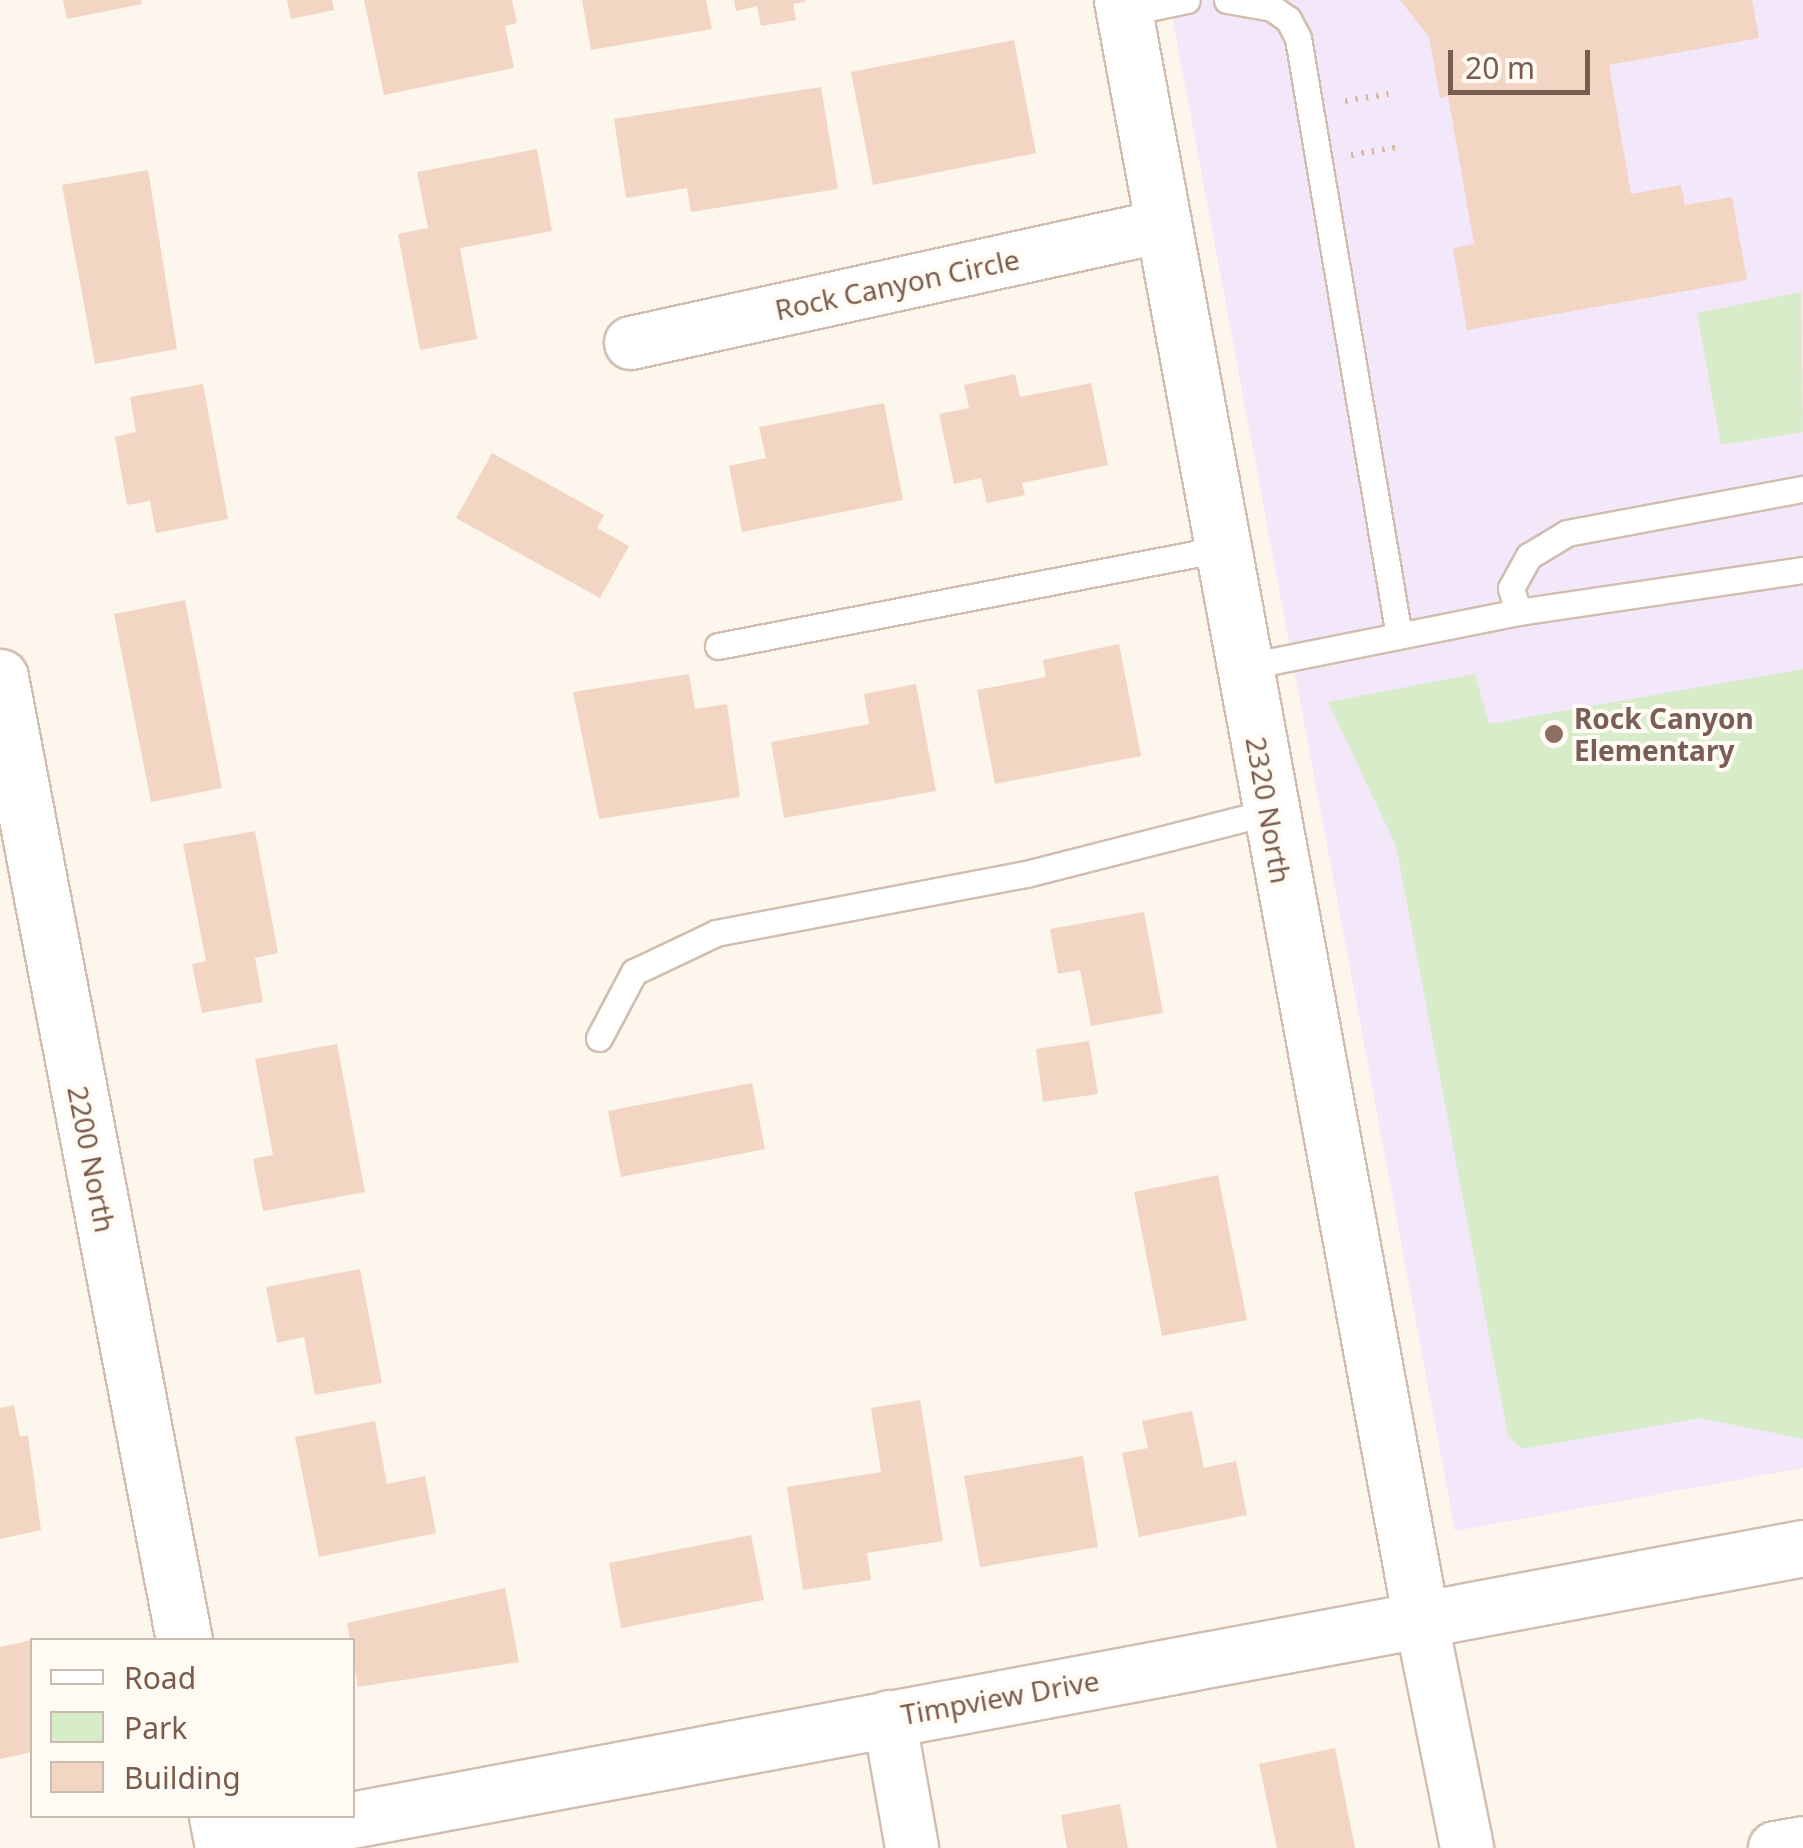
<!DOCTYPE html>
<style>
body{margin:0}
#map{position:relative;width:1803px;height:1848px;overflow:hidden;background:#fdf6ec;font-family:"Noto Sans",sans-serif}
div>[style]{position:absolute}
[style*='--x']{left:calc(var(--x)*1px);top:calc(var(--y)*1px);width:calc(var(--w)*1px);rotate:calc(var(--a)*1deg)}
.education>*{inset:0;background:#f3e8fa}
.green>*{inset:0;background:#d8ecc9}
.building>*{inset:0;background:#f3d5c3}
.path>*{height:6px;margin-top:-3px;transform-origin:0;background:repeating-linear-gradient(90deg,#d9b8a5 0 2.5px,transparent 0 10.5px)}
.roads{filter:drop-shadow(2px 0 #d1beb0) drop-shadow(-2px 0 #d1beb0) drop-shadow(0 2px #d1beb0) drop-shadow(0 -2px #d1beb0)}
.service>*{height:25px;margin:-12.5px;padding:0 12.5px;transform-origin:12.5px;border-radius:12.5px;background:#fff}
.minor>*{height:52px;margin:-26px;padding:0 26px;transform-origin:26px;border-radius:26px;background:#fff}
.tertiary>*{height:55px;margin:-27.5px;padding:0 27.5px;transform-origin:27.5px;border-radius:27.5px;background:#fff}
.secondary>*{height:55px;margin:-27.5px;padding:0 27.5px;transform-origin:27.5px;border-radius:27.5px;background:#fff}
.dots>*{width:28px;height:28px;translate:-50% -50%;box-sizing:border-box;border:5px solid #fffaf3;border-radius:50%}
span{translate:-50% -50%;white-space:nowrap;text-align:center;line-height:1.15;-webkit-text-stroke:8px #fffaf3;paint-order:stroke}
.street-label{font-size:28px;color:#7a5c4d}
.education-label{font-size:28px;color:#785e54;font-weight:700}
.left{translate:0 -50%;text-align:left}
.legend{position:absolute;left:30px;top:1638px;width:325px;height:180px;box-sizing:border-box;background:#fffaf3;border:2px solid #cabbb1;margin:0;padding:12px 18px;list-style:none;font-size:30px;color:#7a5c4d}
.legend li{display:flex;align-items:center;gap:20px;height:50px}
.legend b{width:50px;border:2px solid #cabbb1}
.scale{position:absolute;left:1448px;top:50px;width:142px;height:45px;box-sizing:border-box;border:5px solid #7a5c4d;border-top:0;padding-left:12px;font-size:30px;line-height:35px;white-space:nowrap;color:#7a5c4d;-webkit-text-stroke:8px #fffaf3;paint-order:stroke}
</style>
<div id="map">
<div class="education">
<i style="clip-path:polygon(1169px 0,1803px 0,1803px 1468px,1455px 1531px)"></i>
</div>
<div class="green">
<i style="clip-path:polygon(1801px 292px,1803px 432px,1721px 445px,1697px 313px)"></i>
<i style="clip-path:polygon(1803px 669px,1803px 1439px,1700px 1418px,1523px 1449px,1508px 1436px,1396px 846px,1328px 702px,1475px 674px,1489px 724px)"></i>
</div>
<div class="building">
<i style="clip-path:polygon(63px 0,141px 0,142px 4px,67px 19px)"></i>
<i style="clip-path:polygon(287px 0,332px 0,334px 10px,291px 19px)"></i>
<i style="clip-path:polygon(364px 0,512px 0,517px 23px,505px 26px,514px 68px,384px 95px)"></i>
<i style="clip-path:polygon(582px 0,706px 0,712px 29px,591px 50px)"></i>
<i style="clip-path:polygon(734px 0,805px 0,805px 2px,793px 4px,796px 20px,761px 26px,757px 6px,736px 11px)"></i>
<i style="clip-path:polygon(1400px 0,1752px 0,1759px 38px,1609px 65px,1631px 194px,1681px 185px,1685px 205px,1732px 197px,1747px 280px,1467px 330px,1453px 248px,1474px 244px,1448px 96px,1440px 98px,1429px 37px)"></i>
<i style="clip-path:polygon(1014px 40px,1036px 153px,873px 185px,851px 72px)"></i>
<i style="clip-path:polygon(821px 87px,838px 189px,691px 212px,687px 188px,626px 198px,614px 119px)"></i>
<i style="clip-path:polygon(537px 149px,552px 231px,460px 248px,477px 339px,420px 350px,398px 234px,428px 228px,417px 172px)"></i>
<i style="clip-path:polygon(148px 170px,177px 349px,95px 364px,62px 185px)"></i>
<i style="clip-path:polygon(1015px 374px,1020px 397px,1091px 383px,1108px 465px,1022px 483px,1025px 495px,987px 503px,981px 478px,954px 484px,939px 414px,969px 408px,964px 385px)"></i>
<i style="clip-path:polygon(203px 384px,228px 519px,156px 533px,150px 501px,127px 505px,115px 437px,136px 432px,130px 397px)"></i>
<i style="clip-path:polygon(884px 403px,903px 500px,742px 532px,729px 466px,766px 458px,759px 427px)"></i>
<i style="clip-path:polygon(492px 453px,604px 515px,597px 528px,629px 546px,600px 598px,456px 518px)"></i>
<i style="clip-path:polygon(185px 600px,222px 788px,151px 802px,114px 614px)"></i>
<i style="clip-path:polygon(1119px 644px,1141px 756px,995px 784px,977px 690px,1046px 677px,1043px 660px)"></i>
<i style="clip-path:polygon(689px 674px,695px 709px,727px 704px,740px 797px,599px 819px,573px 692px)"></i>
<i style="clip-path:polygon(916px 684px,936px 791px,784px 818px,771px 742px,869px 724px,864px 694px)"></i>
<i style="clip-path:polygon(255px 831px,278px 953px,255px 958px,263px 1002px,202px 1013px,192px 964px,206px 961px,183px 844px)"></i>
<i style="clip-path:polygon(1144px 912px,1163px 1013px,1091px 1026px,1080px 970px,1058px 974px,1050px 929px)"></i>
<i style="clip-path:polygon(1089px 1041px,1098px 1094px,1043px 1102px,1036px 1049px)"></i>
<i style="clip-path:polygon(337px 1044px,365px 1192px,263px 1211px,253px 1159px,273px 1155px,255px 1059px)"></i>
<i style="clip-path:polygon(752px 1083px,765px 1149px,621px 1177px,608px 1111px)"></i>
<i style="clip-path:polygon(1218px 1175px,1247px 1320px,1162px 1336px,1134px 1192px)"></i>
<i style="clip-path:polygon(360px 1269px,382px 1383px,315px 1395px,304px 1337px,277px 1343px,266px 1287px)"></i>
<i style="clip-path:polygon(920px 1400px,943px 1541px,867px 1553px,871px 1580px,803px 1590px,787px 1487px,881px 1472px,871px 1408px)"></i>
<i style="clip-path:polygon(14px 1405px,20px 1437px,28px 1435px,41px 1530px,0 1539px,0 1408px)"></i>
<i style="clip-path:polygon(1192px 1411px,1204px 1468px,1236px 1461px,1247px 1515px,1139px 1537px,1122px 1453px,1148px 1448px,1142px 1421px)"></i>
<i style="clip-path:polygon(375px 1421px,387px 1484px,425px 1476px,436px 1533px,319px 1557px,295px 1437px)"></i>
<i style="clip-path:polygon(1083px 1456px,1098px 1547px,980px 1567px,964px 1476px)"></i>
<i style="clip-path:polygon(751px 1535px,764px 1600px,621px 1628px,609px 1563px)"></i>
<i style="clip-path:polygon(505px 1588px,519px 1662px,358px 1687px,347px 1623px)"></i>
<i style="clip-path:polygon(32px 1640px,32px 1752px,0 1759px,0 1647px)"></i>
<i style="clip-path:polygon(1335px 1748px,1355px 1848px,1277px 1848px,1259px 1764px)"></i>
<i style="clip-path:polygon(1120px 1804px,1128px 1848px,1067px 1848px,1061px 1815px)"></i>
</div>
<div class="path">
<i style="--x:1345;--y:101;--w:44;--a:-9.2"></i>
<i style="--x:1351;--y:155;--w:49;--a:-9.5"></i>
</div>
<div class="roads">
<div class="service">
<i style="--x:1227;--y:0;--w:46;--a:10.1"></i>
<i style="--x:1272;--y:8;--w:19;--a:35"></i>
<i style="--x:1288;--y:19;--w:21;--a:62"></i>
<i style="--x:1298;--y:38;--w:606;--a:80.41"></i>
<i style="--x:1125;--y:13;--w:63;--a:-11.8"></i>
<i style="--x:1518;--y:612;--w:25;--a:-106"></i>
<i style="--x:1511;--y:588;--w:37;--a:-61"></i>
<i style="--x:1529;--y:556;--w:44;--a:-31.2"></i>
<i style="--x:1567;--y:533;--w:240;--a:-10.6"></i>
<i style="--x:718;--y:646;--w:512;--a:-10.92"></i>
<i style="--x:1243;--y:667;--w:280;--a:-11.3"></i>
<i style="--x:1518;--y:612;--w:288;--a:-8.4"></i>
<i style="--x:599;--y:1038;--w:75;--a:-62.1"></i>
<i style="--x:634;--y:972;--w:91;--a:-25.4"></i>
<i style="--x:716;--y:933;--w:316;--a:-10.8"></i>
<i style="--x:1026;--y:874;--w:251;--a:-14.3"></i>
</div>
<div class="minor">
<i style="--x:631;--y:343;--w:545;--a:-12.4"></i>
<i style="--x:1421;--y:1619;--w:234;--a:78.6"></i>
<i style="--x:889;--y:1717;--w:133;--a:80"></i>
<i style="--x:1775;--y:1848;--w:28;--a:-10"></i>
</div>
<div class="tertiary">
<i style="--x:1122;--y:0;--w:1646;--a:79.54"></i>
<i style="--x:223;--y:1844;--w:1607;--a:-10.61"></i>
</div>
<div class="secondary">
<i style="--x:0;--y:677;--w:980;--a:79.18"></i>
<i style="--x:217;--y:1816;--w:33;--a:79"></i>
</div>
</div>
<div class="dots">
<i style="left:1554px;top:734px;background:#8d6e63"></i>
</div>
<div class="street-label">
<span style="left:897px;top:284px;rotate:-12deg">Rock Canyon Circle</span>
<span style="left:1269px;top:810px;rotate:80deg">2320 North</span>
<span style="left:92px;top:1159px;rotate:79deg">2200 North</span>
<span style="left:1000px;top:1697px;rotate:-10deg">Timpview Drive</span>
</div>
<div class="education-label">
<span class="left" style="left:1574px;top:734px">Rock Canyon<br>Elementary</span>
</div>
<ul class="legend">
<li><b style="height:12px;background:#fff"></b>Road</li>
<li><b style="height:28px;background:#d8ecc9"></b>Park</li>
<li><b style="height:28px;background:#f3d5c3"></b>Building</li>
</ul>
<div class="scale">20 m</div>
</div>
